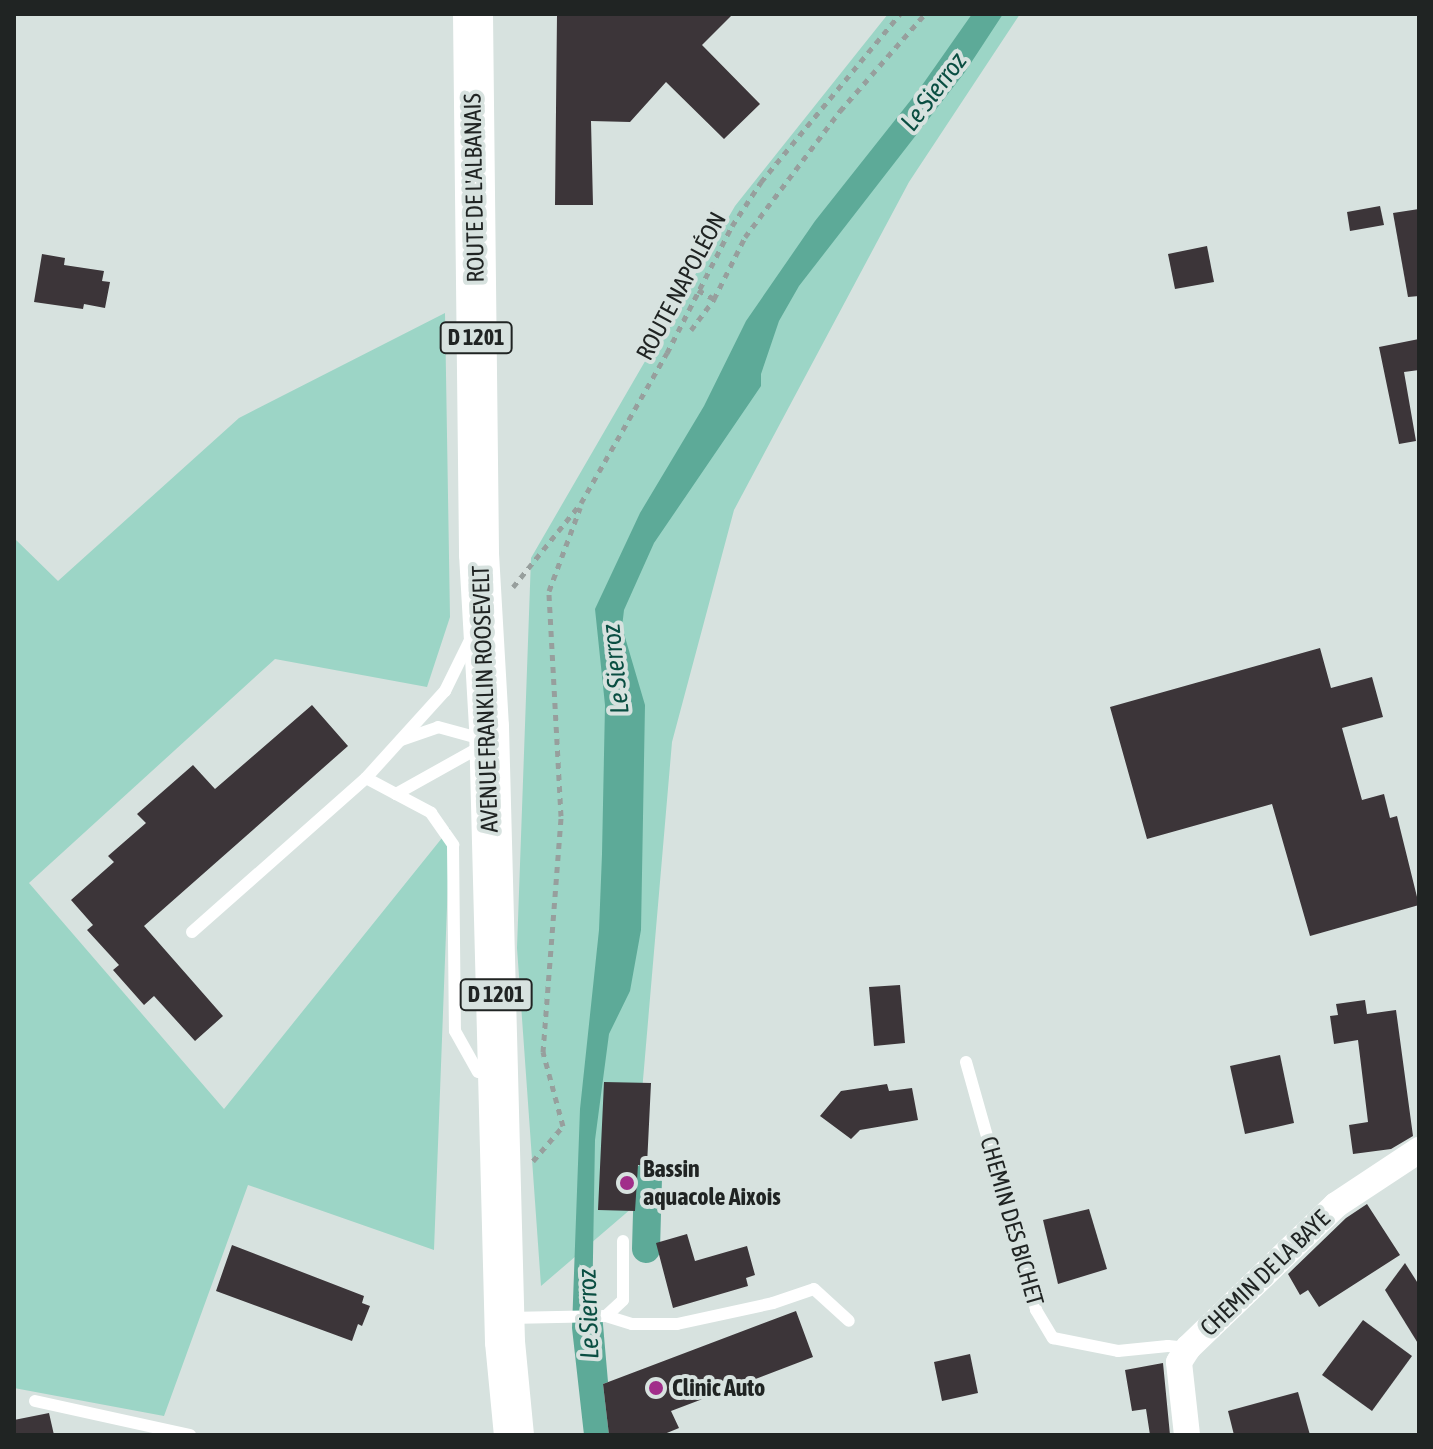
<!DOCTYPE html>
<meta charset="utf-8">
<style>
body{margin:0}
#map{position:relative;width:1433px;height:1449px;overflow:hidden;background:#d7e2df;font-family:"Asap Condensed",sans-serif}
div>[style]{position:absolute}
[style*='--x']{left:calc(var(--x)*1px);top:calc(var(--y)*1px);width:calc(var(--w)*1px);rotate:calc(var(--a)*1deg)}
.green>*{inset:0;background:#9cd5c6}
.water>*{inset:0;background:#5daa98}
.canal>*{height:28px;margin:-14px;padding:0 14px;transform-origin:14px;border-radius:14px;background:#5daa98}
.building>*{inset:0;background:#3c3539}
.path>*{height:5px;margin-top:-2.5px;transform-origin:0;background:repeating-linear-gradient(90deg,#979f9d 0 6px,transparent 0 12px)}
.service>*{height:12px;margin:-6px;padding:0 6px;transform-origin:6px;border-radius:6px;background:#fff}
.minor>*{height:26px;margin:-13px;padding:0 13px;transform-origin:13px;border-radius:13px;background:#fff}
.primary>*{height:40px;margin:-20px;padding:0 20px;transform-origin:20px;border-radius:20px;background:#fff}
.dots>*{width:22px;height:22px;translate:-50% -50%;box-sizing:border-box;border:4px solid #d7e2df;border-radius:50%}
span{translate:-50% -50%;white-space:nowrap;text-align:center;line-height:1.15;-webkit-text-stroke:8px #d7e2df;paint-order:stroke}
.shield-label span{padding:2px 6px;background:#d7e2df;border:2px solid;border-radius:6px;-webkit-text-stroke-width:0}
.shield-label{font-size:22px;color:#202423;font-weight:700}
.street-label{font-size:24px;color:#202423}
.poi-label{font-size:24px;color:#202423;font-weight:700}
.left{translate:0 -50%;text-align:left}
.water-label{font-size:26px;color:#0a4e42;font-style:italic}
.frame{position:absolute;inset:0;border:16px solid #202423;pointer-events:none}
</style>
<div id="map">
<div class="green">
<i style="clip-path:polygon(888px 14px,1020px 14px,909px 182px,734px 510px,672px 742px,632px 1208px,541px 1286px,517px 948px,531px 558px,735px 206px)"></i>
<i style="clip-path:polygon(445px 313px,450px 617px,427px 687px,275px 659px,29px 883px,224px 1109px,450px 828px,434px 1250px,248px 1185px,164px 1416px,14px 1388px,14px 538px,58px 581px,239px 418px)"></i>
</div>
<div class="water">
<i style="clip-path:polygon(972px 14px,1003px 14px,965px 72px,799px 286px,779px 321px,761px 374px,761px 386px,654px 543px,624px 610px,622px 627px,645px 705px,641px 930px,630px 991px,609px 1034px,595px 1140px,592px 1315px,602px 1313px,608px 1382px,603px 1384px,609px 1435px,584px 1435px,572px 1328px,580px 1109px,599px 930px,602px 854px,605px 705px,595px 609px,640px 513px,704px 406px,746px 321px,815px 221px,918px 91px)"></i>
</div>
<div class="canal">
<i style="--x:646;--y:1249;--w:73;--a:-88.4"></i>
</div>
<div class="building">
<i style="clip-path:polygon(557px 14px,733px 14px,702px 45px,760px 104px,724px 139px,666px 82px,630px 122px,591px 121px,593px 205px,555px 205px)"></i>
<i style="clip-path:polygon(1380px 206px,1384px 225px,1350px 231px,1347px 212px)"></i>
<i style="clip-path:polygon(1419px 209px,1419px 296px,1408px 297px,1393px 213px)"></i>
<i style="clip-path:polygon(1207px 246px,1214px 282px,1175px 289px,1168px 254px)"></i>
<i style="clip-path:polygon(42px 254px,65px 258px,64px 265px,104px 271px,102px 281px,110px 282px,105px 308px,84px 304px,83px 309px,34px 302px)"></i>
<i style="clip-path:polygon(1419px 339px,1419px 370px,1404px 372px,1416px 441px,1399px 444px,1379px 347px)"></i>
<i style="clip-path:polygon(1320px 648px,1331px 688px,1372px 677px,1383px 717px,1342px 728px,1362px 800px,1384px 794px,1390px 818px,1397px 816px,1419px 905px,1310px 936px,1272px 804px,1147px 839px,1110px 707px)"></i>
<i style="clip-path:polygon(312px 705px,348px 746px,144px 926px,223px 1016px,195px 1041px,154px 996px,144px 1005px,113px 970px,119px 965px,87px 930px,93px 925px,71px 900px,114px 862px,108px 856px,146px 823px,137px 814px,193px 765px,215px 789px)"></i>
<i style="clip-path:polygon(900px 985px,905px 1043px,874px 1046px,869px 987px)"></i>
<i style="clip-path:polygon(1365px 1000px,1367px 1014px,1396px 1010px,1413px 1136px,1391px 1149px,1353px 1154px,1349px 1125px,1368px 1122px,1358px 1040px,1334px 1044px,1330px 1016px,1338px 1015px,1336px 1004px)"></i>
<i style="clip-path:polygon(1280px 1055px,1294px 1123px,1245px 1134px,1230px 1066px)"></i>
<i style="clip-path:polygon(604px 1082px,651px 1083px,647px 1165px,638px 1165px,635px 1211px,598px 1210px)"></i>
<i style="clip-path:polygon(887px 1084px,889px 1091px,912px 1088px,918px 1120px,860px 1130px,851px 1139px,820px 1116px,841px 1091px)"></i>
<i style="clip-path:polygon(1367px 1204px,1400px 1255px,1319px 1307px,1308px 1290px,1300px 1295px,1288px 1274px,1346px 1218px)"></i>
<i style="clip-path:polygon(1089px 1209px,1107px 1269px,1058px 1284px,1043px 1220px)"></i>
<i style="clip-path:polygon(687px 1234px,695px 1261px,747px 1246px,755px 1275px,746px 1278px,748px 1286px,673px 1308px,656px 1243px)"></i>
<i style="clip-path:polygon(232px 1245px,364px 1296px,362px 1303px,370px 1306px,362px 1326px,358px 1324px,352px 1341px,216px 1291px)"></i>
<i style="clip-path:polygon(1405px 1263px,1419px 1285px,1419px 1345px,1385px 1290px)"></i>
<i style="clip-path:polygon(796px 1311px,813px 1357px,671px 1411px,679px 1428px,662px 1435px,609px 1435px,603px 1384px)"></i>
<i style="clip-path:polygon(1363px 1320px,1412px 1356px,1372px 1411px,1322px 1375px)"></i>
<i style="clip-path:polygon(970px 1354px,978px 1393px,942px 1401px,934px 1362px)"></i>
<i style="clip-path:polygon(1163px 1363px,1170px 1435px,1150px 1435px,1146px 1409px,1132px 1411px,1125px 1370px)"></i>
<i style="clip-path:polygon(1298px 1392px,1310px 1435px,1234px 1435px,1228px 1411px)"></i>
<i style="clip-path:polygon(49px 1413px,54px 1435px,14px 1435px,14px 1420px)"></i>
</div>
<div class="path">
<i style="--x:698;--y:290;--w:18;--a:29"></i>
<i style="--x:691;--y:330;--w:39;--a:-53"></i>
<i style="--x:714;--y:299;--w:69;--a:-63.4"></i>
<i style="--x:745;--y:237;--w:158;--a:-53"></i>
<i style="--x:840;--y:111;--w:129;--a:-48.8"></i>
<i style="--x:513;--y:587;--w:108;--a:-51"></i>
<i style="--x:581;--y:503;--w:173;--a:-60.2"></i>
<i style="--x:667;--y:353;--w:143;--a:-62.9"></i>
<i style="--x:732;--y:226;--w:53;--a:-56.6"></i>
<i style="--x:761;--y:182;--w:218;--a:-50.4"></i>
<i style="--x:533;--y:1161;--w:46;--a:-49.4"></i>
<i style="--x:563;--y:1126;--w:77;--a:-105.1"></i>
<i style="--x:543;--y:1052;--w:237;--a:-85.6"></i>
<i style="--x:561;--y:816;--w:225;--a:-93.1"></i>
<i style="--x:549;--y:591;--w:89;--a:-69.5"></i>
</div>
<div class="service">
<i style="--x:401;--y:740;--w:39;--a:-19"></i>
<i style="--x:438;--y:727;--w:46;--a:15.3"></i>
<i style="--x:366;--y:778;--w:34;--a:28"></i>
<i style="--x:396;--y:794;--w:98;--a:-29.2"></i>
<i style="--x:396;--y:794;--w:40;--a:28"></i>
<i style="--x:431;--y:813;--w:39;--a:55"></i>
<i style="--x:453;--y:845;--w:186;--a:89.4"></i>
<i style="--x:455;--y:1031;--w:47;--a:60.7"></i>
<i style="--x:192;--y:932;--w:232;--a:-41.5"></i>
<i style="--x:366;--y:778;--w:118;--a:-47.8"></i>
<i style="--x:445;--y:691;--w:59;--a:-63.9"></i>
<i style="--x:966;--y:1062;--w:258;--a:74.2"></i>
<i style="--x:1036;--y:1310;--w:33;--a:59"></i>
<i style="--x:1053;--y:1338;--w:66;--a:11.3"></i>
<i style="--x:1118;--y:1351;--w:50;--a:-5.7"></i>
<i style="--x:1168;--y:1346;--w:20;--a:6"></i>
<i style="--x:606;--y:1316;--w:23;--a:-43"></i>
<i style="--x:623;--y:1300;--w:59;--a:-90"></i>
<i style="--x:509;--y:1318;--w:97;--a:-1.2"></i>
<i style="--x:606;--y:1316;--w:27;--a:17"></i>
<i style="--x:632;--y:1324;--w:45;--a:0"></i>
<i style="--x:677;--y:1324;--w:98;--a:-12.3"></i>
<i style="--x:773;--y:1303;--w:43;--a:-18.9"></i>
<i style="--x:814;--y:1289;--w:47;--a:42.4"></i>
<i style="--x:35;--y:1401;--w:159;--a:12.4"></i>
</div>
<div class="minor">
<i style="--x:1187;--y:1435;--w:73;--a:-96.3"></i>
<i style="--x:1179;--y:1362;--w:17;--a:-57"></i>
<i style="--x:1188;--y:1348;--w:206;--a:-44"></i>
<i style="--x:1336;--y:1205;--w:100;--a:-33.5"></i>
</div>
<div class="primary">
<i style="--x:473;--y:14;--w:540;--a:89.36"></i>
<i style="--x:479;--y:554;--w:173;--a:86.7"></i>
<i style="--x:489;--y:727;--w:615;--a:88.51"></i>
<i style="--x:505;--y:1342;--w:93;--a:84.5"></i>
</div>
<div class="dots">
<i style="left:627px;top:1183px;background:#a12e8a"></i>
<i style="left:656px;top:1388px;background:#a12e8a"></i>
</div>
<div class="shield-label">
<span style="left:476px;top:338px">D 1201</span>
<span style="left:496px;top:995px">D 1201</span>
</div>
<div class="street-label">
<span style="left:474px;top:188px;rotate:-91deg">ROUTE DE L'ALBANAIS</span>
<span style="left:681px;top:286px;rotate:-62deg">ROUTE NAPOLÉON</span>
<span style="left:485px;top:699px;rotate:-92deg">AVENUE FRANKLIN ROOSEVELT</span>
<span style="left:1012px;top:1221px;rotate:74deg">CHEMIN DES BICHET</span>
<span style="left:1265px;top:1273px;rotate:-44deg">CHEMIN DE LA BAYE</span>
</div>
<div class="poi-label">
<span class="left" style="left:643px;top:1183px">Bassin<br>aquacole Aixois</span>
<span class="left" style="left:672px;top:1388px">Clinic Auto</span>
</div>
<div class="water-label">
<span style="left:934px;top:92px;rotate:-53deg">Le Sierroz</span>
<span style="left:616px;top:669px;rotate:-96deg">Le Sierroz</span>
<span style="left:589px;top:1314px;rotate:-92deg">Le Sierroz</span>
</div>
<div class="frame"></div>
</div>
